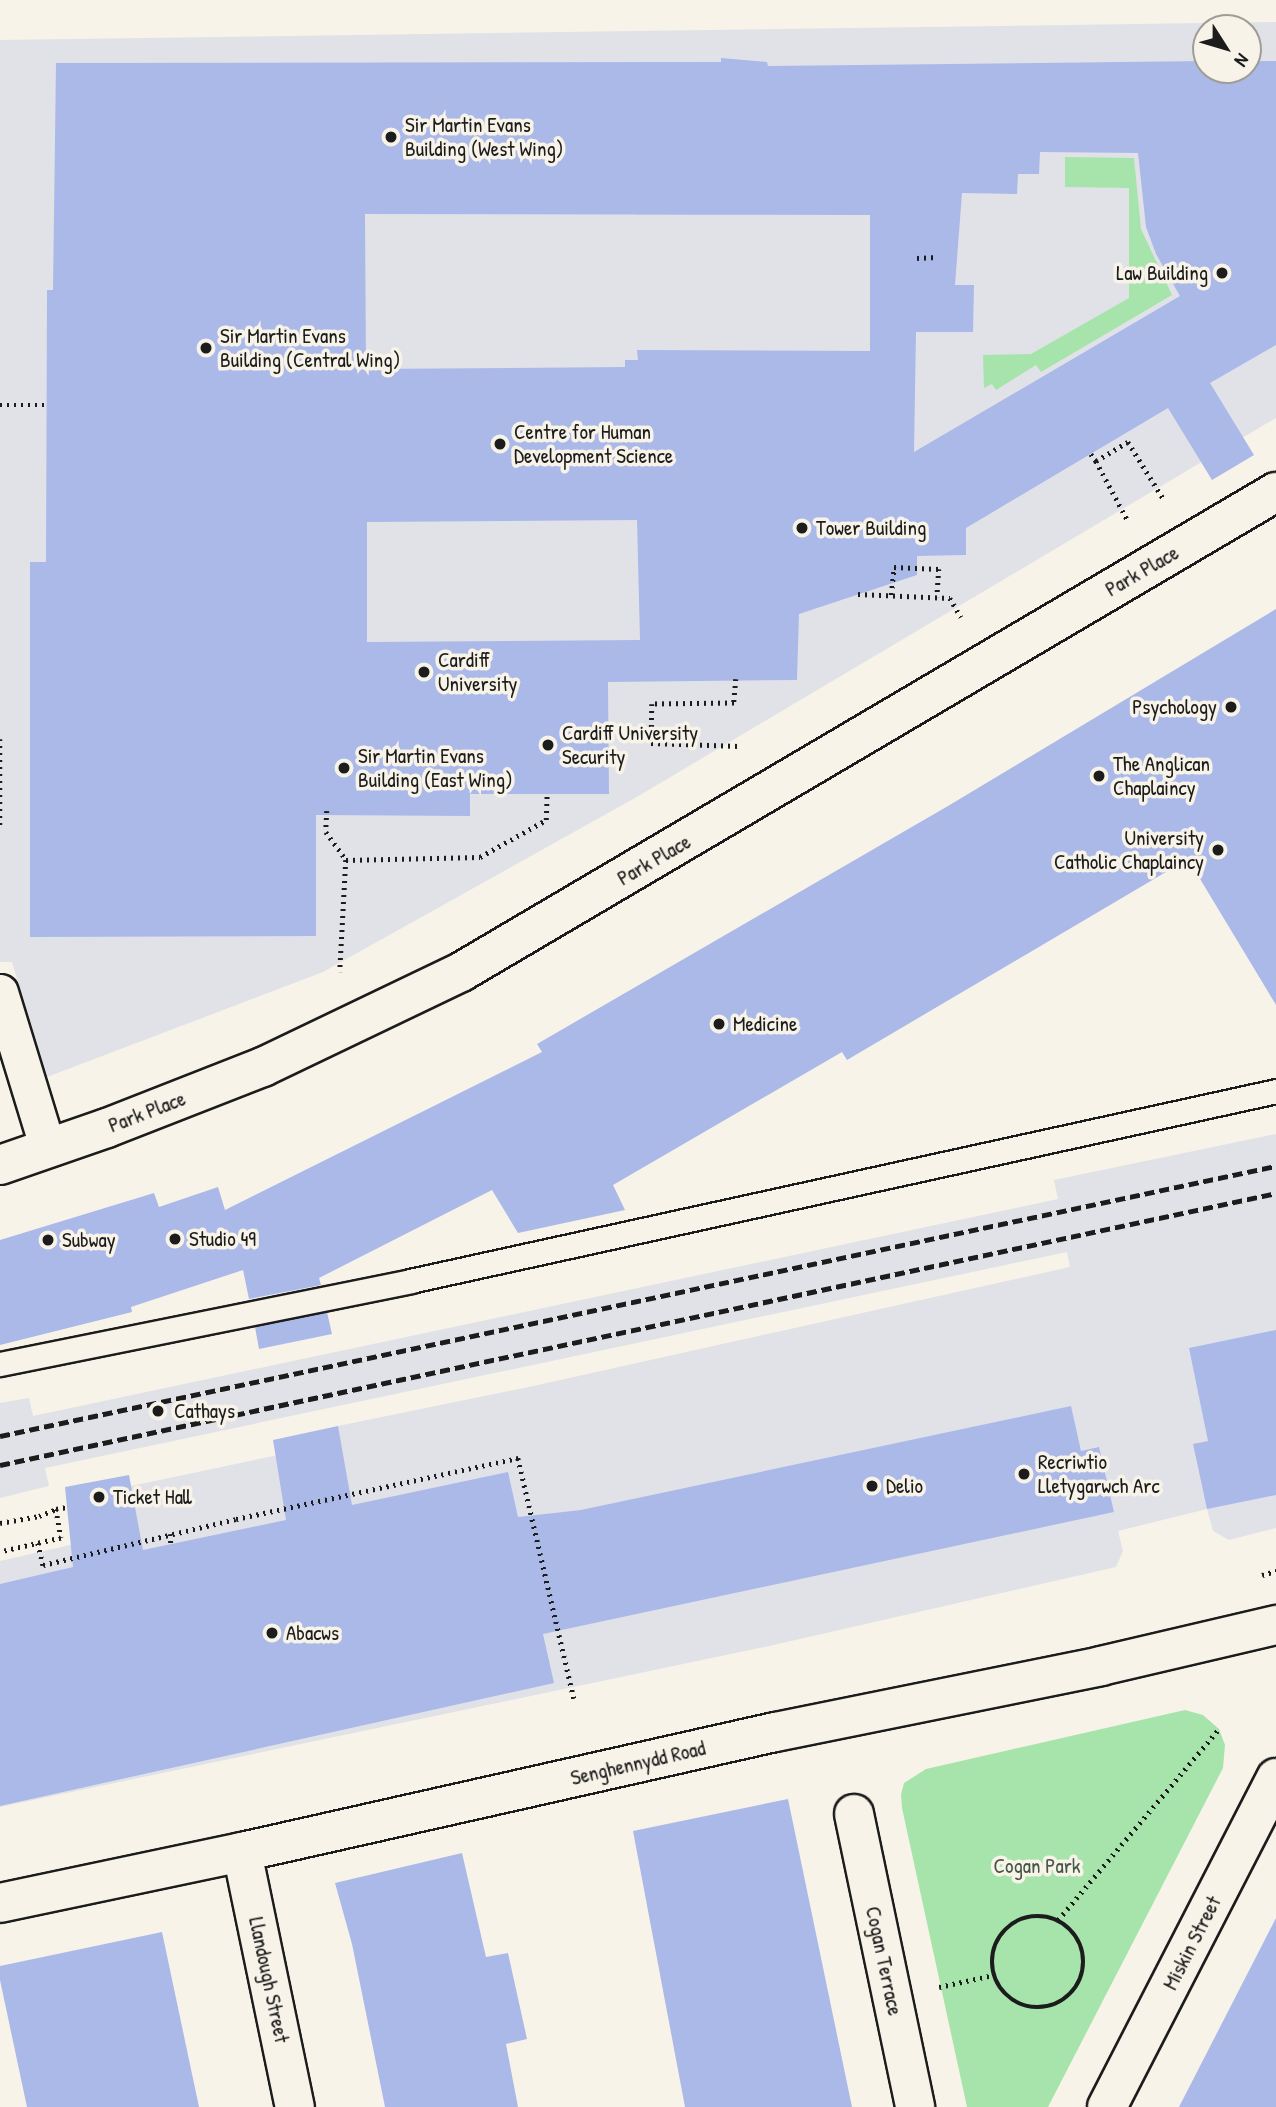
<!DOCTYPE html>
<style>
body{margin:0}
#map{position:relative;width:1276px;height:2107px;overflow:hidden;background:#f7f3e8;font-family:"Patrick Hand",sans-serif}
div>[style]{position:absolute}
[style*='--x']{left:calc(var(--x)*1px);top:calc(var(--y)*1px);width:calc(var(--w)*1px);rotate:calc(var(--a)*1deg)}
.built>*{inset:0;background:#e0e2e8}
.green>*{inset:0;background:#a7e4ab}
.building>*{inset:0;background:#abb9e9}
.path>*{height:4.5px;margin-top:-2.25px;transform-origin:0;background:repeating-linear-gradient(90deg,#1c1c1c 0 2px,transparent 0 7px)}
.path>.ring{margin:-2.25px;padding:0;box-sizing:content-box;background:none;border:4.5px solid #1c1c1c;border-radius:50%}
.roads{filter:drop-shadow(2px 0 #1c1c1c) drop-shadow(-2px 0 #1c1c1c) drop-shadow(0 2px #1c1c1c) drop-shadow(0 -2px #1c1c1c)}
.service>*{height:23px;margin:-11.5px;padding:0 11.5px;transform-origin:11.5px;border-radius:11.5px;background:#f7f3e8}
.pedestrian>*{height:35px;margin:-17.5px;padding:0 17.5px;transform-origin:17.5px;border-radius:17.5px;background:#f7f3e8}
.minor>*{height:38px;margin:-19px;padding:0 19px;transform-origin:19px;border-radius:19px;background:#f7f3e8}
.tertiary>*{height:38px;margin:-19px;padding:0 19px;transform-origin:19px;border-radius:19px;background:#f7f3e8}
.rail>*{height:5px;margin-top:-2.5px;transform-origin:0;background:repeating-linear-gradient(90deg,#1c1c1c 0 10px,transparent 0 15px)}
.dots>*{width:19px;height:19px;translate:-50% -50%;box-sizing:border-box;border:4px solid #f7f3e8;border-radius:50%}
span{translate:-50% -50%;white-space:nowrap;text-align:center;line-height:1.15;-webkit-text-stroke:7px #f7f3e8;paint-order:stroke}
.poi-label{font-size:21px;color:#1c1c1c}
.left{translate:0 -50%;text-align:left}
.right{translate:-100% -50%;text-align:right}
.street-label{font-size:21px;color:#1c1c1c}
.park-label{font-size:21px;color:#465847}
.north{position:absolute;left:1192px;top:14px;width:70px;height:70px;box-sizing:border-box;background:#f7f3e8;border:2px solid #9f9d96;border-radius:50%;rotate:127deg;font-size:19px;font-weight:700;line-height:28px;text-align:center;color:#1c1c1c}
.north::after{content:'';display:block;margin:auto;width:24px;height:32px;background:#1c1c1c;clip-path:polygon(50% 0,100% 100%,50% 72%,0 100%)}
</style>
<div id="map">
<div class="built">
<i style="clip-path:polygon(evenodd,1276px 22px,1276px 418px,635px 798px,323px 972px,47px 1077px,12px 962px,0 962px,0 40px,1276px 22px,1206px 28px,1248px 28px,1248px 70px,1206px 70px,1206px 28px)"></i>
<i style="clip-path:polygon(1276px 1134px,1276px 1528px,1229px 1540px,1213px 1531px,1207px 1509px,1118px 1531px,1123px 1551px,1116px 1567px,769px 1646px,0 1807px,0 1561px,79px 1543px,131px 1486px,340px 1442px,338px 1426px,538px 1385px,1070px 1267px,1067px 1252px,45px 1468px,49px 1486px,0 1498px,0 1403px,29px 1398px,33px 1416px,1058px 1199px,1054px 1180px)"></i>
</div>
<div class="green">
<i style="clip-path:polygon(1065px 157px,1134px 158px,1141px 229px,1172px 295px,1041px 372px,1036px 365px,996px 390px,992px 384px,984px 388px,983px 355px,1031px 354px,1129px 298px,1129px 188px,1065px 187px)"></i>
<i style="clip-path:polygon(1185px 1710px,1203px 1715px,1219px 1729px,1225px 1745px,1223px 1768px,1048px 2107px,967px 2107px,902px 1808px,901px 1794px,904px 1783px,926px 1769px)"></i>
</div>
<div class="building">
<i style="clip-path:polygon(evenodd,721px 58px,767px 62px,768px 66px,1206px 61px,1206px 70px,1248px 70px,1248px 61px,1276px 61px,1276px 345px,1210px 383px,1254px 455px,1212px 480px,1168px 408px,966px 528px,966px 555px,917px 556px,917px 575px,799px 614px,797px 680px,608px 682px,609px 794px,470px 794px,470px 816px,316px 815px,316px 936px,30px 937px,30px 562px,46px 562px,47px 290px,53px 290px,56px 63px,721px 62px,721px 58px,1040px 152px,1138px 153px,1146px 227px,1156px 254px,1180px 296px,914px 452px,916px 332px,973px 332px,974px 285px,955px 285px,962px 193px,1017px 194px,1018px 174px,1039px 174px,1040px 152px,721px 58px,365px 214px,870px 215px,870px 351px,637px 350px,638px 360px,625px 360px,625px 367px,366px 369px,365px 214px,721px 58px,637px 520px,640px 640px,367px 642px,367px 522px,637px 520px)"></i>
<i style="clip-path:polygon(1276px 609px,1276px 1005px,1188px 859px,847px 1060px,842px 1052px,613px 1185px,625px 1210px,518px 1233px,492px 1190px,319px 1278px,321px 1285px,249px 1299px,243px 1270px,131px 1307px,132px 1312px,0 1345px,0 1240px,154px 1193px,159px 1207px,218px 1187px,225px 1210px,542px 1052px,537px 1044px,948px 806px)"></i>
<i style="clip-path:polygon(327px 1312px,332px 1334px,259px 1349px,255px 1327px)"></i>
<i style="clip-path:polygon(1276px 1330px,1276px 1495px,1207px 1509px,1193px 1444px,1208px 1441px,1189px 1348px)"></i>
<i style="clip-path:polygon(1071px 1406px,1081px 1451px,1099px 1447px,1114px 1512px,543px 1634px,554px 1683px,0 1806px,0 1584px,73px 1567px,65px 1487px,129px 1475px,143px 1550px,286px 1520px,273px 1440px,338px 1426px,352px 1505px,508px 1472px,518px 1517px,581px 1510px)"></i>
<i style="clip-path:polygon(788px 1799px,852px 2107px,685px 2107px,633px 1831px)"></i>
<i style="clip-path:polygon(462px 1853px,486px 1957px,508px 1953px,527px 2039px,506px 2044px,518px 2107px,385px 2107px,352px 1944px,335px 1883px)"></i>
<i style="clip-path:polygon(1276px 1918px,1276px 2107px,1179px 2107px)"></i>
<i style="clip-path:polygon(162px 1932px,199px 2107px,27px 2107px,0 1980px,0 1966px)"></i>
</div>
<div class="path">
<i style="--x:917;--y:258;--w:20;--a:-3"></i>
<i style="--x:0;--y:405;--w:46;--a:0"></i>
<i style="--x:1091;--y:454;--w:9;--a:54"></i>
<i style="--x:1096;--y:461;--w:37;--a:-31"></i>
<i style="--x:1128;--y:442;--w:66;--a:58"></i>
<i style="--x:1096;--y:461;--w:66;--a:61.9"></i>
<i style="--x:858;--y:594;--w:92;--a:2.5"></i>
<i style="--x:950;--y:598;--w:22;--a:60"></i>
<i style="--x:891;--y:595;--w:28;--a:-84"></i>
<i style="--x:894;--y:567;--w:45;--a:2.5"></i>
<i style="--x:939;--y:569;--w:28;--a:94"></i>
<i style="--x:736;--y:679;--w:24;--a:95"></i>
<i style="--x:734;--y:703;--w:82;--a:179.3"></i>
<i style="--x:652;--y:704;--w:39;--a:91"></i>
<i style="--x:651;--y:743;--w:88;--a:2"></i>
<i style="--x:0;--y:739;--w:87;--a:90"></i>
<i style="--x:327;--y:811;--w:21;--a:93"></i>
<i style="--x:326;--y:832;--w:34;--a:54"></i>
<i style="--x:346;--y:860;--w:112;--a:93.1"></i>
<i style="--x:346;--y:860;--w:134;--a:-1.3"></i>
<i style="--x:480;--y:857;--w:76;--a:-29.3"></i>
<i style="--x:546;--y:820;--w:26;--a:-88"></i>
<i style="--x:56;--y:1509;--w:11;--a:-10"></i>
<i style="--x:0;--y:1523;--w:40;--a:-10"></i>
<i style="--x:39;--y:1516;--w:18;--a:-22"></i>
<i style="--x:56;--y:1509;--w:29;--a:80"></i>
<i style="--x:61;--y:1538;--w:63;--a:167.1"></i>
<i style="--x:170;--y:1534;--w:10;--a:84"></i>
<i style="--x:38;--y:1543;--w:23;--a:77"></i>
<i style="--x:43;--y:1565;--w:198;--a:-13.4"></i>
<i style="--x:236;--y:1519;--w:289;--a:-12.2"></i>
<i style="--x:518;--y:1458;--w:247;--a:76.9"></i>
<i style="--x:1262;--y:1575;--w:15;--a:-16"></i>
<i class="ring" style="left:992px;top:1916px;width:87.5px;height:87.5px"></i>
<i style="--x:1058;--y:1920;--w:250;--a:-49.9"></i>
<i style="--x:939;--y:1987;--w:55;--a:-12.5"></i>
</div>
<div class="roads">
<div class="service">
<i style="--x:0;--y:1364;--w:418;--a:-11.4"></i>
<i style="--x:410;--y:1281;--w:887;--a:-12.37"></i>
</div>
<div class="pedestrian">
<i style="--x:0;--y:992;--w:164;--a:73"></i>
</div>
<div class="minor">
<i style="--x:854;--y:1814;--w:299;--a:78.2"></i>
<i style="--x:242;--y:1852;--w:260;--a:78.3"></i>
<i style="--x:0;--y:1903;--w:247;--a:-11.9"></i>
<i style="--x:242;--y:1852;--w:546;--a:-12.69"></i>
<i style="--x:775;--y:1732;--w:333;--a:-11.4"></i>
<i style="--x:1101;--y:1666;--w:180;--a:-13.2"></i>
<i style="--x:1107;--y:2107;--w:370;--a:-62.8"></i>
</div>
<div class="tertiary">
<i style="--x:0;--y:1165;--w:113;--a:-19.1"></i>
<i style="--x:107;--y:1128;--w:168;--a:-21.4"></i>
<i style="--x:263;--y:1067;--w:220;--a:-25.6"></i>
<i style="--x:461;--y:972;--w:946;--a:-30.5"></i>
</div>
</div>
<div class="rail">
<i style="--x:0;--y:1436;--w:1304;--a:-11.95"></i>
<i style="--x:0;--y:1465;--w:1305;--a:-12.03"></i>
</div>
<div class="dots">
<i style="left:391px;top:137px;background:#1c1c1c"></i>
<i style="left:1222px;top:273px;background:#1c1c1c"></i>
<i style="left:206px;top:348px;background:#1c1c1c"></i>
<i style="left:500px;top:444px;background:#1c1c1c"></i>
<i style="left:802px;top:528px;background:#1c1c1c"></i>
<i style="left:424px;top:672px;background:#1c1c1c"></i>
<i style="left:1231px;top:707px;background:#1c1c1c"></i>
<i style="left:548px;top:745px;background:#1c1c1c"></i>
<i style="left:344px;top:768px;background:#1c1c1c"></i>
<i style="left:1099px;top:776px;background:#1c1c1c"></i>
<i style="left:1218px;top:850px;background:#1c1c1c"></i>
<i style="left:719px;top:1024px;background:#1c1c1c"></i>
<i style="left:175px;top:1239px;background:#1c1c1c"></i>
<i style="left:48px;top:1240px;background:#1c1c1c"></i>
<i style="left:158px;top:1411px;background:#1c1c1c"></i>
<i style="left:1024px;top:1474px;background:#1c1c1c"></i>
<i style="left:872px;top:1486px;background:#1c1c1c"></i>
<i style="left:99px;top:1497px;background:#1c1c1c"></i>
<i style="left:272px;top:1633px;background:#1c1c1c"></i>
</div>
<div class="poi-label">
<span class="left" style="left:405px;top:137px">Sir Martin Evans<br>Building (West Wing)</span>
<span class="right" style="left:1208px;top:273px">Law Building</span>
<span class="left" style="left:220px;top:348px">Sir Martin Evans<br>Building (Central Wing)</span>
<span class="left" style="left:514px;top:444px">Centre for Human<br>Development Science</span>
<span class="left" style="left:816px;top:528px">Tower Building</span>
<span class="left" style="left:438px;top:672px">Cardiff<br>University</span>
<span class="right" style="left:1217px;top:707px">Psychology</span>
<span class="left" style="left:562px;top:745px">Cardiff University<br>Security</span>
<span class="left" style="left:358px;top:768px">Sir Martin Evans<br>Building (East Wing)</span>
<span class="left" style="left:1113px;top:776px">The Anglican<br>Chaplaincy</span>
<span class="right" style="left:1204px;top:850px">University<br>Catholic Chaplaincy</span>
<span class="left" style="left:733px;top:1024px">Medicine</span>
<span class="left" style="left:189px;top:1239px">Studio 49</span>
<span class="left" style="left:62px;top:1240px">Subway</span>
<span class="left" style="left:174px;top:1411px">Cathays</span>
<span class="left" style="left:1038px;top:1474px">Recriwtio<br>Lletygarwch Arc</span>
<span class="left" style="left:886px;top:1486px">Delio</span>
<span class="left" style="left:113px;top:1497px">Ticket Hall</span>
<span class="left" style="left:286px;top:1633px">Abacws</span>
</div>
<div class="street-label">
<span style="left:1142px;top:571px;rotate:-30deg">Park Place</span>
<span style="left:654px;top:860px;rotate:-30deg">Park Place</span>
<span style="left:147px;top:1112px;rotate:-21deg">Park Place</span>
<span style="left:638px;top:1763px;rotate:-13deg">Senghennydd Road</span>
<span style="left:1192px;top:1943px;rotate:-63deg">Miskin Street</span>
<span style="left:884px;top:1961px;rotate:78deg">Cogan Terrace</span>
<span style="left:269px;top:1980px;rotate:78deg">Llandough Street</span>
</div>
<div class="park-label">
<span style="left:1037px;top:1866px">Cogan Park</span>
</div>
<div class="north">N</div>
</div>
